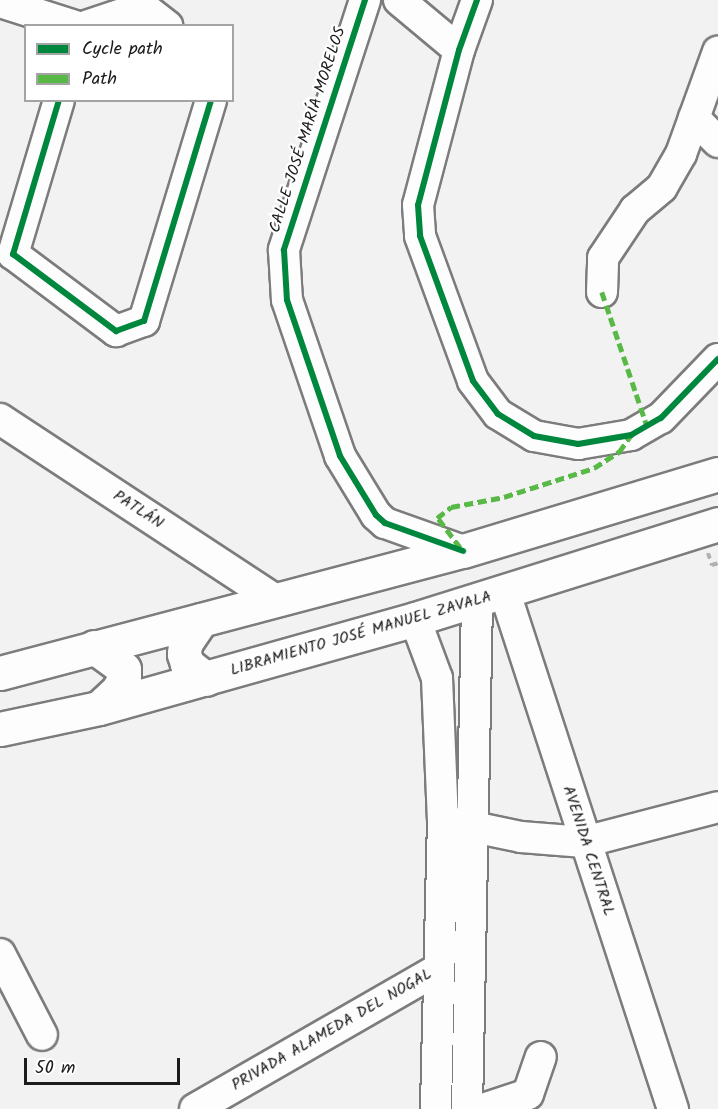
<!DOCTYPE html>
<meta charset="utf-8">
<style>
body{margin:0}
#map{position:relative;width:718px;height:1109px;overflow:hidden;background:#f2f2f2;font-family:Kalam,sans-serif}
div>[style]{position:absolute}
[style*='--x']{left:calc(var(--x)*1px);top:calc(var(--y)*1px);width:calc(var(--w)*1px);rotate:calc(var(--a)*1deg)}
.path>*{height:4px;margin-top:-2px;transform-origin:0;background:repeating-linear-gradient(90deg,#b0b0b0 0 6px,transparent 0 10.5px)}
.roads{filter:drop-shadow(2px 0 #7c7c7c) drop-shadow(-2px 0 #7c7c7c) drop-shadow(0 2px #7c7c7c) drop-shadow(0 -2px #7c7c7c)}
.minor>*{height:30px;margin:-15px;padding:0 15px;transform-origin:15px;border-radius:15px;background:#fdfdfd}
.major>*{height:33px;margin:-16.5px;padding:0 16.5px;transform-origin:16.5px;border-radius:16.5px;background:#fdfdfd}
.quiet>*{height:4.5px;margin-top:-2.25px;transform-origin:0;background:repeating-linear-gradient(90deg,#58b947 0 9px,transparent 0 13.5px)}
.cycleway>*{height:6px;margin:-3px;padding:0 3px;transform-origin:3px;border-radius:3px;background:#00873e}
span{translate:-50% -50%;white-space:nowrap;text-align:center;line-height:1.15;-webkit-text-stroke:4.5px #fff;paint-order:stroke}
.street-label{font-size:16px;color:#1c1c1c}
.legend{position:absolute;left:24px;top:24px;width:210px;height:78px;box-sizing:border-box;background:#fff;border:2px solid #a4a4a4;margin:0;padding:8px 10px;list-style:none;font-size:18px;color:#1c1c1c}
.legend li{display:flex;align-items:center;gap:12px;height:30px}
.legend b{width:30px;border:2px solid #a4a4a4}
.scale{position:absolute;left:24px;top:1058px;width:156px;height:27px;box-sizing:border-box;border:3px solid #1c1c1c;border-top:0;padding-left:8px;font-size:18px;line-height:21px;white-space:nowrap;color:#1c1c1c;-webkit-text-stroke:4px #fff;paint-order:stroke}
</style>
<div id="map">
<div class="path">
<i style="--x:708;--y:553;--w:13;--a:72"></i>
<i style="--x:712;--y:565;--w:6;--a:-18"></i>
</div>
<div class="roads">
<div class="minor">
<i style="--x:365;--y:0;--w:263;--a:108"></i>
<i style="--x:284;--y:250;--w:50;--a:86.6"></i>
<i style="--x:287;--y:300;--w:165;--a:71.2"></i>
<i style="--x:340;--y:456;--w:69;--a:58.6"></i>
<i style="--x:376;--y:515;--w:12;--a:42"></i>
<i style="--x:385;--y:523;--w:83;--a:19.7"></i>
<i style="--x:399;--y:0;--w:78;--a:39.8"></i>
<i style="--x:477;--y:0;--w:53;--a:109.8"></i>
<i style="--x:459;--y:50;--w:160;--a:104.8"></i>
<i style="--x:418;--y:205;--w:31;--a:86"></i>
<i style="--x:420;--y:236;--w:154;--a:69.9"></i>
<i style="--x:473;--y:381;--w:41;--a:52.9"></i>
<i style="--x:498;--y:414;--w:42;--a:31.4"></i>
<i style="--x:534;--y:436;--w:45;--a:10.3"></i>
<i style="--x:578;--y:444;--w:54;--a:-9.6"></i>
<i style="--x:631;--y:435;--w:34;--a:-30"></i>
<i style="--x:661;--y:418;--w:82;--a:-46"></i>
<i style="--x:0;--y:2;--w:79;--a:17.7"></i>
<i style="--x:86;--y:26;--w:60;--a:-18.4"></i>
<i style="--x:143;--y:7;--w:31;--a:38"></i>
<i style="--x:59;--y:100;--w:161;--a:106.6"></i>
<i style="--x:13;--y:254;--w:129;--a:36.8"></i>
<i style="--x:116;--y:331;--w:30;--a:-20"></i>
<i style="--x:144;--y:321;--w:231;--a:-73.1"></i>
<i style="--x:694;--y:118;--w:34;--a:45"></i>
<i style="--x:602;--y:292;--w:34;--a:-88"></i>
<i style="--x:603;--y:258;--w:58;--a:-56.3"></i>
<i style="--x:635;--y:210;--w:35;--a:-40"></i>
<i style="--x:662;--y:187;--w:38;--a:-60"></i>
<i style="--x:681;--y:154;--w:109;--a:-70.1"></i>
<i style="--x:0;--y:419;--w:331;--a:33.3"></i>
<i style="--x:505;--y:593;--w:543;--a:71.97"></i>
<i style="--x:415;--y:619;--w:63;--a:69.6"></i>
<i style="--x:437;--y:678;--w:142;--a:87.6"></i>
<i style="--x:443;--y:820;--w:289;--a:91.4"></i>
<i style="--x:454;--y:823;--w:68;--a:11.8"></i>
<i style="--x:521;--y:837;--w:63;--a:4.5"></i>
<i style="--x:584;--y:842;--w:138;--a:-14.6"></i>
<i style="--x:0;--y:954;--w:91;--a:62.6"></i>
<i style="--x:528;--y:1094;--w:39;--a:-71"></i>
<i style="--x:195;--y:1109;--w:280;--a:-29.9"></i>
<i style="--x:467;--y:1109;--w:508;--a:-88.87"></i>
<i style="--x:483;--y:1109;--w:47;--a:-18.4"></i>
</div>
<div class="major">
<i style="--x:201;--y:620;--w:29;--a:124"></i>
<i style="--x:185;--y:644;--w:10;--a:96"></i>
<i style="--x:184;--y:654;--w:10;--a:73"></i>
<i style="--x:187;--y:664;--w:24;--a:38"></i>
<i style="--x:94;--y:647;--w:37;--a:36"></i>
<i style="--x:124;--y:669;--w:10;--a:90"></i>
<i style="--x:124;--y:679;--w:13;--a:119"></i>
<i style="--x:118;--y:690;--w:26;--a:137"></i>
<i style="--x:0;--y:673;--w:479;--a:-14.8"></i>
<i style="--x:463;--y:551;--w:266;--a:-16.8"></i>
<i style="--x:0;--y:729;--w:101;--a:-12"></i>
<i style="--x:99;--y:708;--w:328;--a:-15.7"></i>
<i style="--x:415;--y:619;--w:318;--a:-17.4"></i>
</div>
</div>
<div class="quiet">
<i style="--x:602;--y:292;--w:141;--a:71.4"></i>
<i style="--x:460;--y:548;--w:38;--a:-127"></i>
<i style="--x:437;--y:518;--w:18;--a:-38"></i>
<i style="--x:451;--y:507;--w:54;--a:-10.7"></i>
<i style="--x:504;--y:497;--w:95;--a:-17.9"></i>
<i style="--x:594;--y:468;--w:30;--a:-33"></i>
<i style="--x:619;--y:452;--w:21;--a:-55"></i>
</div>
<div class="cycleway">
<i style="--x:365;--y:0;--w:263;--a:108"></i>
<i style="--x:284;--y:250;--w:50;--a:86.6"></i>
<i style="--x:287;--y:300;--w:165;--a:71.2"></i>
<i style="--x:340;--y:456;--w:69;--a:58.6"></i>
<i style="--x:376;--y:515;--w:12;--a:42"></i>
<i style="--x:385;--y:523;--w:83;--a:19.7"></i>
<i style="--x:477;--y:0;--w:53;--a:109.8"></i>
<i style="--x:459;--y:50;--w:160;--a:104.8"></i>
<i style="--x:418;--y:205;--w:31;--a:86"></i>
<i style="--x:420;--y:236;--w:154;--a:69.9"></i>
<i style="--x:473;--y:381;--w:41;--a:52.9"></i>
<i style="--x:498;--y:414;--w:42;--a:31.4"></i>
<i style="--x:534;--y:436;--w:45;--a:10.3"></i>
<i style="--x:578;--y:444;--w:54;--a:-9.6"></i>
<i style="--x:631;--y:435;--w:34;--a:-30"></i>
<i style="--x:661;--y:418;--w:82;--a:-46"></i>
<i style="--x:59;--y:100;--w:161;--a:106.6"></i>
<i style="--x:13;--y:254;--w:129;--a:36.8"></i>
<i style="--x:116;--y:331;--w:30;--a:-20"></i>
<i style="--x:144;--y:321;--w:231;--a:-73.1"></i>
</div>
<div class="street-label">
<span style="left:308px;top:130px;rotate:-72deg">CALLE JOSÉ MARÍA MORELOS</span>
<span style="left:138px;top:510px;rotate:33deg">PATLÁN</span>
<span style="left:361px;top:634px;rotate:-16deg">LIBRAMIENTO JOSÉ MANUEL ZAVALA</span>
<span style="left:588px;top:851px;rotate:72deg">AVENIDA CENTRAL</span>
<span style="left:332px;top:1030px;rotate:-30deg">PRIVADA ALAMEDA DEL NOGAL</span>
</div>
<ul class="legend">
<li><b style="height:8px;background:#00873e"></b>Cycle path</li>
<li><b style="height:8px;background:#58b947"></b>Path</li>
</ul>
<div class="scale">50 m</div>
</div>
